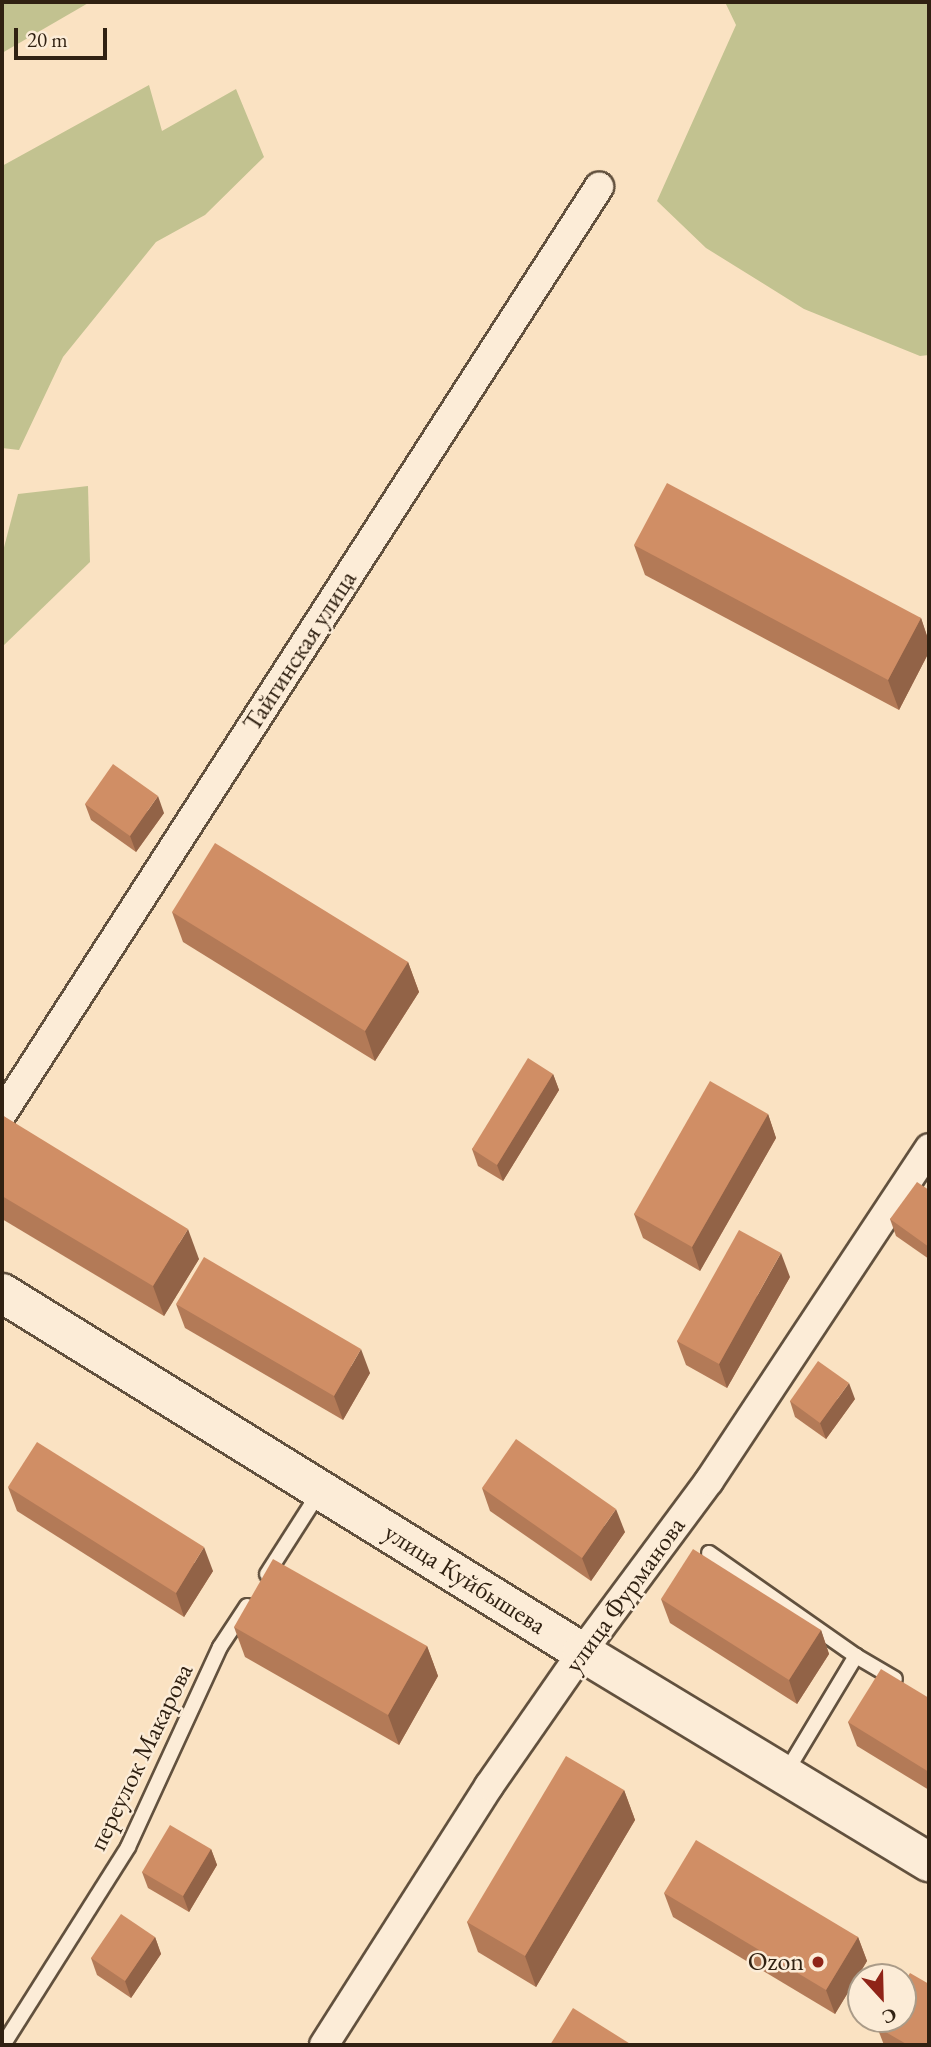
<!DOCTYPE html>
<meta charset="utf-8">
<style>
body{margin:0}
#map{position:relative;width:931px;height:2047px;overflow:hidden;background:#fae2c2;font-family:"EB Garamond",serif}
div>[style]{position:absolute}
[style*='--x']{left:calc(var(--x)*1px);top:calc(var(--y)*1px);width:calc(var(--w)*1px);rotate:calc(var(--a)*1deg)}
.green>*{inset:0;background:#c2c290}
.roads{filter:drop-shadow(2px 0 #62513e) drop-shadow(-2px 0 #62513e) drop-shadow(0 2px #62513e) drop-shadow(0 -2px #62513e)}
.lane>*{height:14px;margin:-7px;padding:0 7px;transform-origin:7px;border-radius:7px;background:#fcecd7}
.street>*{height:28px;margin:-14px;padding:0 14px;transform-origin:14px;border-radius:14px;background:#fcecd7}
.secondary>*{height:38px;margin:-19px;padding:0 19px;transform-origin:19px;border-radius:19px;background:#fcecd7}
.wall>*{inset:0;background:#b37a57}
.shaded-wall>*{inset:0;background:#926347}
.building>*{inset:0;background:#d08e65}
.dots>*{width:19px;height:19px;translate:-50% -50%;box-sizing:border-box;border:4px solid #fcecd7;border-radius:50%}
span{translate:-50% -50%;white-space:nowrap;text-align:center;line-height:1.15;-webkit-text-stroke:5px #fcecd7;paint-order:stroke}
.street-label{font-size:26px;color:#302112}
.poi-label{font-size:26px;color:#302112}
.right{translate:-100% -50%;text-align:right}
.frame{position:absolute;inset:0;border:4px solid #302112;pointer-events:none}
.north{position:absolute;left:847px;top:1963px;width:70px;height:70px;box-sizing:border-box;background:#fcecd7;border:2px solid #aa9b88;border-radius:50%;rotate:158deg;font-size:19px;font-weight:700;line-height:28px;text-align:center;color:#302112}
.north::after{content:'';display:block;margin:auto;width:24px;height:32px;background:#8f2418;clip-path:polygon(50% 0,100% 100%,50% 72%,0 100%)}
.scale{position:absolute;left:14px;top:28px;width:93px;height:32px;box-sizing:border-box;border:4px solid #302112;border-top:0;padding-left:9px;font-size:21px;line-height:24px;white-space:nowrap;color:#302112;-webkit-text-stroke:5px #fcecd7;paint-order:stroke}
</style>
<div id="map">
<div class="green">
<i style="clip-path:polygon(2px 2px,90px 2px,2px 53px)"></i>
<i style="clip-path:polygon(725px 2px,929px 2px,929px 355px,920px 356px,804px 309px,706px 248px,657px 201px,736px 25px)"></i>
<i style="clip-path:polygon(149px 85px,162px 131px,236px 89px,264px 157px,205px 215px,156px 242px,63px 357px,19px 450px,2px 448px,2px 166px)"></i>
<i style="clip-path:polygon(88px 486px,90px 562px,2px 647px,2px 555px,18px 494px)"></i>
</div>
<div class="roads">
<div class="lane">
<i style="--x:709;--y:1553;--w:179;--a:35"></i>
<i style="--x:267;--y:1574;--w:98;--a:-57.4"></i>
<i style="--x:785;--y:1774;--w:138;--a:-59"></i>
<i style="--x:856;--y:1656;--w:45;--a:30.5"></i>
<i style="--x:3;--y:2045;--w:234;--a:-57.7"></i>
<i style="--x:128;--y:1847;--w:220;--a:-65.3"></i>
<i style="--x:220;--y:1647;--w:49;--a:-56.6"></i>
</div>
<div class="street">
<i style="--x:2;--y:1114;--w:1103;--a:-57.22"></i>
<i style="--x:324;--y:2045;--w:307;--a:-57.5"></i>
<i style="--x:489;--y:1786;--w:163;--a:-55.2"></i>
<i style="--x:582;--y:1652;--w:213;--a:-53.4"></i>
<i style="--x:709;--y:1481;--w:399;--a:-56.5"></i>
</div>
<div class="secondary">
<i style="--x:2;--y:1293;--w:682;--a:31.76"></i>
<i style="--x:582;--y:1652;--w:406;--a:31.2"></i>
</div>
</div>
<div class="wall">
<i style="clip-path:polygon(634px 545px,921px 618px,929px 642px,929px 652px,899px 710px,645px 575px)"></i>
<i style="clip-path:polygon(85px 804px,164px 813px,136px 852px,91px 820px)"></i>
<i style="clip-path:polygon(172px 912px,408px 962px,419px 992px,375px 1061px,183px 942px)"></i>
<i style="clip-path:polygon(553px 1074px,559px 1090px,503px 1181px,478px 1166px,472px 1149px)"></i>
<i style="clip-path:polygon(768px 1114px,776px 1138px,700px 1271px,643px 1238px,634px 1214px)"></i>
<i style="clip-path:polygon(2px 1115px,199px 1259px,164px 1316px,2px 1219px)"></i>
<i style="clip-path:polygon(929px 1190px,929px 1259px,896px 1236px,890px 1219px)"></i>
<i style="clip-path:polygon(790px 1277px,727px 1388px,686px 1365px,677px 1341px)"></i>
<i style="clip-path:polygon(176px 1304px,370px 1373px,343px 1420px,185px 1328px)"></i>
<i style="clip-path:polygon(855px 1399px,826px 1439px,795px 1417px,790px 1401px)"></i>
<i style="clip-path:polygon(8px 1487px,213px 1571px,184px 1617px,17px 1511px)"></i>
<i style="clip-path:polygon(482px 1488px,625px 1532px,591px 1581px,490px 1511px)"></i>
<i style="clip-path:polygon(661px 1599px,821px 1630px,829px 1654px,797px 1704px,670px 1623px)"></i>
<i style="clip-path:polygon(234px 1627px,427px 1646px,438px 1676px,399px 1745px,245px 1657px)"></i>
<i style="clip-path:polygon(929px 1698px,929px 1790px,857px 1746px,848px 1722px)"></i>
<i style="clip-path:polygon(624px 1790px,635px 1820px,536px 1987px,478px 1952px,467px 1922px)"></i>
<i style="clip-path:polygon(211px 1849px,217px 1865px,189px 1912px,148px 1888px,142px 1872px)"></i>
<i style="clip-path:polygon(664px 1893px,858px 1937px,867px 1961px,835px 2014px,673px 1917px)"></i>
<i style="clip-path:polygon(155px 1937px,161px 1954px,131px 1998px,97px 1975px,91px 1958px)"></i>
<i style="clip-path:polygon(877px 2027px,929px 2045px,884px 2045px)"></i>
</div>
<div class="shaded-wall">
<i style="clip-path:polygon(921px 618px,929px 642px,929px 652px,899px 710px,888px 680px)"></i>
<i style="clip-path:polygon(158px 796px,164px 813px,136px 852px,130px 836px)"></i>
<i style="clip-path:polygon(408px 962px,419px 992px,375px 1061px,365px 1031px)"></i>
<i style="clip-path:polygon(553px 1074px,559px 1090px,503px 1181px,497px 1165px)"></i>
<i style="clip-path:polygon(768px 1114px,776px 1138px,700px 1271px,692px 1247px)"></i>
<i style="clip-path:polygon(188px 1229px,199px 1259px,164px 1316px,153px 1286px)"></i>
<i style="clip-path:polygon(781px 1253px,790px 1277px,727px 1388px,719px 1364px)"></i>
<i style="clip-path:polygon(361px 1349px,370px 1373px,343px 1420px,334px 1396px)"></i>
<i style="clip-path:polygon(849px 1383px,855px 1399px,826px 1439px,820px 1423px)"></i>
<i style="clip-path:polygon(616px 1509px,625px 1532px,591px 1581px,582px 1558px)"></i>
<i style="clip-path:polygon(204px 1547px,213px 1571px,184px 1617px,176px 1593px)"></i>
<i style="clip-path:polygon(821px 1630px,829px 1654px,797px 1704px,789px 1680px)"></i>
<i style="clip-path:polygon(427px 1646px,438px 1676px,399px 1745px,388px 1715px)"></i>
<i style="clip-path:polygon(624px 1790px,635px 1820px,536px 1987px,525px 1956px)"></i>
<i style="clip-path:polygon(211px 1849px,217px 1865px,189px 1912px,183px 1896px)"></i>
<i style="clip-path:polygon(155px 1937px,161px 1954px,131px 1998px,125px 1981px)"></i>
<i style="clip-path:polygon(858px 1937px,867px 1961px,835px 2014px,826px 1990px)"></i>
</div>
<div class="building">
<i style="clip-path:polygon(667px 483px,921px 618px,888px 680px,634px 545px)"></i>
<i style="clip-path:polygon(113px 764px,158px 796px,130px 836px,85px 804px)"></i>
<i style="clip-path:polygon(215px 843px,408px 962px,365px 1031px,172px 912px)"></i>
<i style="clip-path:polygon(528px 1058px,553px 1074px,497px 1165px,472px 1149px)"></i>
<i style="clip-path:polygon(710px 1081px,768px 1114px,692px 1247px,634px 1214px)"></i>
<i style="clip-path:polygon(2px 1115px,188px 1229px,153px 1286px,2px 1196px)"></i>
<i style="clip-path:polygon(917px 1182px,929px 1190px,929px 1247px,890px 1219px)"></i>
<i style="clip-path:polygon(739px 1230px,781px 1253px,719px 1364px,677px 1341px)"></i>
<i style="clip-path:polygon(204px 1257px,361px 1349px,334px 1396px,176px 1304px)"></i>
<i style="clip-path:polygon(818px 1361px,849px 1383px,820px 1423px,790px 1401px)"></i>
<i style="clip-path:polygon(516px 1439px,616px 1509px,582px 1558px,482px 1488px)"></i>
<i style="clip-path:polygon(37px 1442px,204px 1547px,176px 1593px,8px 1487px)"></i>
<i style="clip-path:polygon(693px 1549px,821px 1630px,789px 1680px,661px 1599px)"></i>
<i style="clip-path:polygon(273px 1559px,427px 1646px,388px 1715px,234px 1627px)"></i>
<i style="clip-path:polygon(881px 1669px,929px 1698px,929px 1772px,848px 1722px)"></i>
<i style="clip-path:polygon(566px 1756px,624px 1790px,525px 1956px,467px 1922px)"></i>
<i style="clip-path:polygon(170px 1825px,211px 1849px,183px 1896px,142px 1872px)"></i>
<i style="clip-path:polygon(696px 1840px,858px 1937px,826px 1990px,664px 1893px)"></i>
<i style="clip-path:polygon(121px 1914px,155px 1937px,125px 1981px,91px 1958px)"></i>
<i style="clip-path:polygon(910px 1973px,929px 1984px,929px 2045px,908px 2045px,877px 2027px,882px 2019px,903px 2019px,903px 1984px)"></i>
<i style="clip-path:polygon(573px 2008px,632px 2045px,550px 2045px)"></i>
</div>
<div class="dots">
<i style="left:818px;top:1962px;background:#8f2418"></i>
</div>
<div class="street-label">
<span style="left:300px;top:651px;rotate:-57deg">Тайгинская улица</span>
<span style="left:465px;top:1579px;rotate:32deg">улица Куйбышева</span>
<span style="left:625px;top:1595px;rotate:-54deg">улица Фурманова</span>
<span style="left:141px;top:1757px;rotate:-64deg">переулок Макарова</span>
</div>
<div class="poi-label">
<span class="right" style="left:804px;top:1962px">Ozon</span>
</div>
<div class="frame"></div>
<div class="north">С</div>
<div class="scale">20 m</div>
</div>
